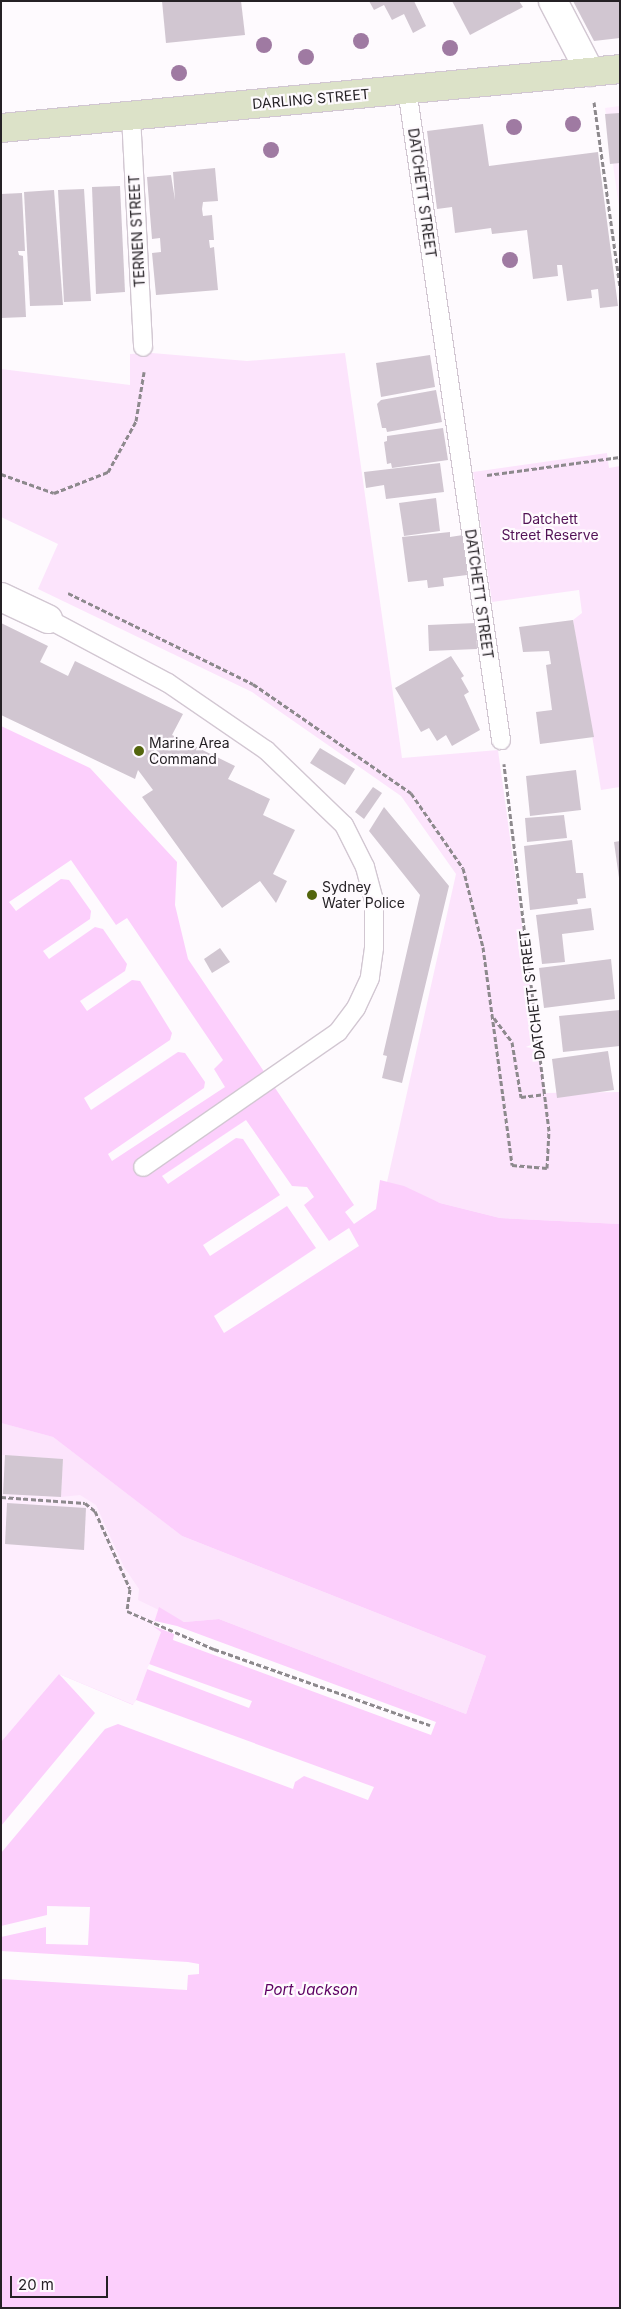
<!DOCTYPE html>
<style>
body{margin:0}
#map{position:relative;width:621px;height:2309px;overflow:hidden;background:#fefafe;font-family:Inter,sans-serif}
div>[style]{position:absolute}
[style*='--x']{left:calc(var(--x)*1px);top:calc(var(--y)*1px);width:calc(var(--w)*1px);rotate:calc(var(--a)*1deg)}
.built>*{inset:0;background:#feeefe}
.green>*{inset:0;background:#fce4fc}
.water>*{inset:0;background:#fccffc}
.pier>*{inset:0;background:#fefafe}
.building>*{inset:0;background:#d1c6d1}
.path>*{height:3px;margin-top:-1.5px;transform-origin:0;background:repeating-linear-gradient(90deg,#8d898d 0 5px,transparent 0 7.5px)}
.roads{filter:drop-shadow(1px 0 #d2c7d2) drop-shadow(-1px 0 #d2c7d2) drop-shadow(0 1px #d2c7d2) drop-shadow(0 -1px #d2c7d2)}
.lane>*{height:18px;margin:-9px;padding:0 9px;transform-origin:9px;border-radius:9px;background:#fff}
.street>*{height:28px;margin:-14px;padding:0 14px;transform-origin:14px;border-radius:14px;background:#fff}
.secondary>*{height:28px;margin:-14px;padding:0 14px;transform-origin:14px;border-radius:14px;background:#dce2c8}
.trees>*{width:16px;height:16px;margin:-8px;border-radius:50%;background:#9f7aa2}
.dots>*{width:14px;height:14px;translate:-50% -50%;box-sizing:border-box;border:2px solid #fefafe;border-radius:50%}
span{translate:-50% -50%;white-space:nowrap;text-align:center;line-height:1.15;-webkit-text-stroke:4.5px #fefafe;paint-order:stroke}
.street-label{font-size:14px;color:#252125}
.park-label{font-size:14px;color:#521256}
.poi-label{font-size:14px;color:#252125}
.left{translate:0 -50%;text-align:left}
.water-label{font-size:15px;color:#5e0163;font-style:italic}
.frame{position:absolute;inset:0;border:2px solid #252125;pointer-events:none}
.scale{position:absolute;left:10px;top:2276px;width:98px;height:22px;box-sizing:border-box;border:2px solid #252125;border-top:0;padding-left:6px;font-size:15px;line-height:18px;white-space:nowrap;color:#252125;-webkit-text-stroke:4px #fefafe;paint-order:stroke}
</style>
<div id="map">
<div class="built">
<i style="clip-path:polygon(620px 106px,620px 214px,605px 108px)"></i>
<i style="clip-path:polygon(1px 1423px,53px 1437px,182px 1536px,161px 1632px,134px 1705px,59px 1674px,1px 1742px)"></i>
</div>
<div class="green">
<i style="clip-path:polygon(152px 353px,247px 361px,345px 353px,402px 758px,498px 750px,545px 1093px,620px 1092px,620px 1224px,500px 1218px,440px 1203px,387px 1182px,456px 874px,401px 796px,252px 692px,38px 589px,58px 544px,1px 517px,1px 369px,130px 385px,130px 354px)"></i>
<i style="clip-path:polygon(607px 453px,609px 468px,620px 466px,620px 787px,601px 790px,573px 620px,582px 613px,579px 590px,492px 602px,473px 472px)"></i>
<i style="clip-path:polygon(1px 1423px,53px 1437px,182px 1536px,486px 1656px,466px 1714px,219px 1619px,184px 1622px,138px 1600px,139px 1589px,124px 1567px,96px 1505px,80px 1495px,61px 1497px,63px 1459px,1px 1455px)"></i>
</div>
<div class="water">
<i style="clip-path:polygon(1px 726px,90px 768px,177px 862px,175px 905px,188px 959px,354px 1205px,345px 1212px,354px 1224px,376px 1209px,380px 1180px,404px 1186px,440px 1203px,500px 1218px,620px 1224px,620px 2308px,1px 2308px,1px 1742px,59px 1674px,134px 1705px,161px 1632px,153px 1626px,159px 1607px,184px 1622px,219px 1619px,466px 1714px,486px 1656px,182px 1536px,53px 1437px,1px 1423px)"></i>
</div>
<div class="pier">
<i style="clip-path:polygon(71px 860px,116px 925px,127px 918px,223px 1060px,214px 1069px,225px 1087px,112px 1161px,108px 1154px,204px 1088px,205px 1082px,185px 1053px,178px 1052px,91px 1110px,84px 1098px,170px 1040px,172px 1033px,140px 981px,132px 980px,87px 1011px,80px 1001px,125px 971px,127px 964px,103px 929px,95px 927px,49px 959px,43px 951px,90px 919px,91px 911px,69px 880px,61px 879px,16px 911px,9px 902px)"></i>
<i style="clip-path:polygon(246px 1120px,292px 1186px,307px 1187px,314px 1197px,304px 1205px,329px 1241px,349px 1228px,359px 1246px,224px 1333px,214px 1316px,316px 1248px,287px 1206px,210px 1256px,203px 1245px,280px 1195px,243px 1139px,236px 1138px,168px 1184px,162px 1176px)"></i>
<i style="clip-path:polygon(155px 1621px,177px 1626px,436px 1722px,431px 1735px,173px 1640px,174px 1634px,153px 1626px)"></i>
<i style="clip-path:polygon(149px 1664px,252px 1701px,249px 1708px,147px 1669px)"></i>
<i style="clip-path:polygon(59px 1674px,133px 1705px,136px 1700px,374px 1787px,368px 1800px,304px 1776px,295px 1782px,293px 1789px,118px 1724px,105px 1729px,1px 1853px,1px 1826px,95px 1713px)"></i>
<i style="clip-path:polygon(47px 1906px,90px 1907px,88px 1945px,46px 1944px,46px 1927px,1px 1937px,1px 1926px,47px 1915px)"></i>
<i style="clip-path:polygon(1px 1951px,188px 1962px,199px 1964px,199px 1974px,188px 1975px,187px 1990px,1px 1979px)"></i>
</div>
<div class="building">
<i style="clip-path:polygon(162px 1px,241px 1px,245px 35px,166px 43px)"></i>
<i style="clip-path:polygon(369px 1px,414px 1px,426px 26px,413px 33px,404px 14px,392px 20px,384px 5px,374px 10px)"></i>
<i style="clip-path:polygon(452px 1px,519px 1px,523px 7px,470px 35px)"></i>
<i style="clip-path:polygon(573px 1px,620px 1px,620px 38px,594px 41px)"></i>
<i style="clip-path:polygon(620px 113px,620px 163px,610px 164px,605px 114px)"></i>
<i style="clip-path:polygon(483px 124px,489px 166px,598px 152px,618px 306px,600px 308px,598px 289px,591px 290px,592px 298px,567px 301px,562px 265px,557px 265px,558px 276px,533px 279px,527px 230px,492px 234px,491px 228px,455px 233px,452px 207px,437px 209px,427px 131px)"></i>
<i style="clip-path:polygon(215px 168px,218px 201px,203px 202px,202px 209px,203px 216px,212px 215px,214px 240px,209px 240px,210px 248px,214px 247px,218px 290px,156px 295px,152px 253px,161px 252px,160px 238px,152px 239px,147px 177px,171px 175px,175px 200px,173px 172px)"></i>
<i style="clip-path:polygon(120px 186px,125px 292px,96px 294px,92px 187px)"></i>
<i style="clip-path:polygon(84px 189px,91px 301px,64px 302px,58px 190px)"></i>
<i style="clip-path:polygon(54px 190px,63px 305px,30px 306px,24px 192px)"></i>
<i style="clip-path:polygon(22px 193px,25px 251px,18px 251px,19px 255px,23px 256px,26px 317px,1px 318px,1px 194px)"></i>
<i style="clip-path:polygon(430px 355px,435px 387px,381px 397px,376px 363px)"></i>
<i style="clip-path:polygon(436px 390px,442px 422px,387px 432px,386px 428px,382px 428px,377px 404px,381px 400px)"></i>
<i style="clip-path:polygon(443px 428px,448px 460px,392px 468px,391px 463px,387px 464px,384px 442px,387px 441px,387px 436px)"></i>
<i style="clip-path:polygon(440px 463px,444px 492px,386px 499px,384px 485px,366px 488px,364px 472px)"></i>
<i style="clip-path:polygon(436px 498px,440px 531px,404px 536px,399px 503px)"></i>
<i style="clip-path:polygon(450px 532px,450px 537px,463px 535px,467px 575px,443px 578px,444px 586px,428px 588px,427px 580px,408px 582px,402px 537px)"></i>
<i style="clip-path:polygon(573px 620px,594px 737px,540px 744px,536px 712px,552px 710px,546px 665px,551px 664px,549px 651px,523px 652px,519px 627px)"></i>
<i style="clip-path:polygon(1px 623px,48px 646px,40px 662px,68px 676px,75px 661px,183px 714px,172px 735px,235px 766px,228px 779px,270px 799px,263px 815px,295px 830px,273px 874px,287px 881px,276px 903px,260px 881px,222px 908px,142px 797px,153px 790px,138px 770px,135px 779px,1px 715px)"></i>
<i style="clip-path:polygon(476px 623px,477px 649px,429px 651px,428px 625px)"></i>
<i style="clip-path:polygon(451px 656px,464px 676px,461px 678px,469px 692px,464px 695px,480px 730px,452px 746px,446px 735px,437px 741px,429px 728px,421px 732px,395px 688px)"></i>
<i style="clip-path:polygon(320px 748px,355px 769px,345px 785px,310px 763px)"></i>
<i style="clip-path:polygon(576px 770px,581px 810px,530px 816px,526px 776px)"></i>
<i style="clip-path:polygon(373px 787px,382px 793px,364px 819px,355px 812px)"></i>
<i style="clip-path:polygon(384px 807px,449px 886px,402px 1083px,382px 1078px,387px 1056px,383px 1055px,420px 895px,369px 831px)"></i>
<i style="clip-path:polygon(564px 815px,567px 838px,527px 842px,525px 818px)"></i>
<i style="clip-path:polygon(572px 840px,576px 873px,583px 873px,586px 898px,577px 899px,578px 904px,530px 910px,524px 846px)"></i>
<i style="clip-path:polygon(620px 841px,620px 878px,619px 878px,614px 842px)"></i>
<i style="clip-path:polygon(591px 908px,594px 930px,562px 934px,565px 962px,542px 964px,536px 915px)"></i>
<i style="clip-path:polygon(220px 948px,230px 962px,212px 973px,204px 959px)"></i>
<i style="clip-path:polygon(611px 959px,615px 999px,544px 1008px,539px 968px)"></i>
<i style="clip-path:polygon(620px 1010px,620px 1046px,563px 1052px,559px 1016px)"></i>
<i style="clip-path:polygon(608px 1051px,614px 1090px,557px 1098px,552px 1059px)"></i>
<i style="clip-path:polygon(5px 1455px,63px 1459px,61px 1497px,3px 1494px)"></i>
<i style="clip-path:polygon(7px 1503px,86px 1508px,84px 1550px,5px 1544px)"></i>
</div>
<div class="path">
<i style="--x:594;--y:102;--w:187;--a:82"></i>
<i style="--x:1;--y:474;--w:56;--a:19.7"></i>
<i style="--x:54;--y:493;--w:58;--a:-21.3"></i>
<i style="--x:108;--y:472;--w:58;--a:-61.2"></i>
<i style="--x:136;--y:421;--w:50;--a:-80.7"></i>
<i style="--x:487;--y:475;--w:134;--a:-7.7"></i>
<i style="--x:68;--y:593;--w:206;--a:26.2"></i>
<i style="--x:253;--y:684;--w:192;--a:34.6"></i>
<i style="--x:411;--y:793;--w:91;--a:55.3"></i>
<i style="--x:463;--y:868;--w:81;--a:75.8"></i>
<i style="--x:483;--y:947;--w:220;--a:82.4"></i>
<i style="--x:512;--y:1165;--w:35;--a:5"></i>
<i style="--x:547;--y:1168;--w:37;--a:-87"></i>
<i style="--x:549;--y:1131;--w:370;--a:-97"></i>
<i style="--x:494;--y:1018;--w:30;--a:53"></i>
<i style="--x:512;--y:1042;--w:56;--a:80.7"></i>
<i style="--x:521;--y:1097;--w:23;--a:-7"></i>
<i style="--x:1;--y:1497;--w:84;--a:4.1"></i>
<i style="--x:85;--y:1503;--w:13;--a:39"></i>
<i style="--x:95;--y:1511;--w:85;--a:65.8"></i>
<i style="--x:130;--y:1589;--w:22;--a:98"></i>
<i style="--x:127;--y:1611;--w:95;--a:23.6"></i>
<i style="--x:214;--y:1649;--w:229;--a:19.4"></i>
</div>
<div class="roads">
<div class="lane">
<i style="--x:407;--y:89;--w:658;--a:81.78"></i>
<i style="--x:131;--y:116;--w:231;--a:87"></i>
<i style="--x:48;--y:619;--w:136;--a:28.1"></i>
<i style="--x:168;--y:683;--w:119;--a:34.4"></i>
<i style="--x:266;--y:750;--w:108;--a:43.9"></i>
<i style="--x:344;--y:825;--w:47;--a:63.4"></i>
<i style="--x:365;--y:867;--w:35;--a:75"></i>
<i style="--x:374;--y:901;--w:47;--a:90"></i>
<i style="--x:374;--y:948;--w:30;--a:98"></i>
<i style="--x:370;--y:978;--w:33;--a:115"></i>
<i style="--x:356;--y:1008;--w:30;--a:127"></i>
<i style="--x:338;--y:1032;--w:237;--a:145.3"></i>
</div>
<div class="street">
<i style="--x:553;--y:1;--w:80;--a:62.5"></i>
<i style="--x:1;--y:597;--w:52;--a:25.1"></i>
</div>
<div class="secondary">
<i style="--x:1;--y:128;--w:622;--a:-5.44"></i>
</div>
</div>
<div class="trees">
<i style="left:361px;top:41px"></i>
<i style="left:264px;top:45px"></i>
<i style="left:450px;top:48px"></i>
<i style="left:306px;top:57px"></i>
<i style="left:179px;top:73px"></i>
<i style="left:573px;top:124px"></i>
<i style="left:514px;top:127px"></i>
<i style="left:271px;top:150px"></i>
<i style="left:510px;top:260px"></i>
</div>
<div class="dots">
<i style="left:139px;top:751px;background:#53650d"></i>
<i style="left:312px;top:895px;background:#53650d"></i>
</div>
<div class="street-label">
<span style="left:311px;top:99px;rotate:-5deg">DARLING STREET</span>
<span style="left:422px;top:193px;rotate:82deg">DATCHETT STREET</span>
<span style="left:137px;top:231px;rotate:-93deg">TERNEN STREET</span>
<span style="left:479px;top:594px;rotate:82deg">DATCHETT STREET</span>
<span style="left:532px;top:995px;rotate:-97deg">DATCHETT STREET</span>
</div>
<div class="park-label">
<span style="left:550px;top:527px">Datchett<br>Street Reserve</span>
</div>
<div class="poi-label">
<span class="left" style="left:149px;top:751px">Marine Area<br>Command</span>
<span class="left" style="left:322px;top:895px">Sydney<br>Water Police</span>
</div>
<div class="water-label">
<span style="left:311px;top:1990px">Port Jackson</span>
</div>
<div class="frame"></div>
<div class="scale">20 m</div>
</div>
